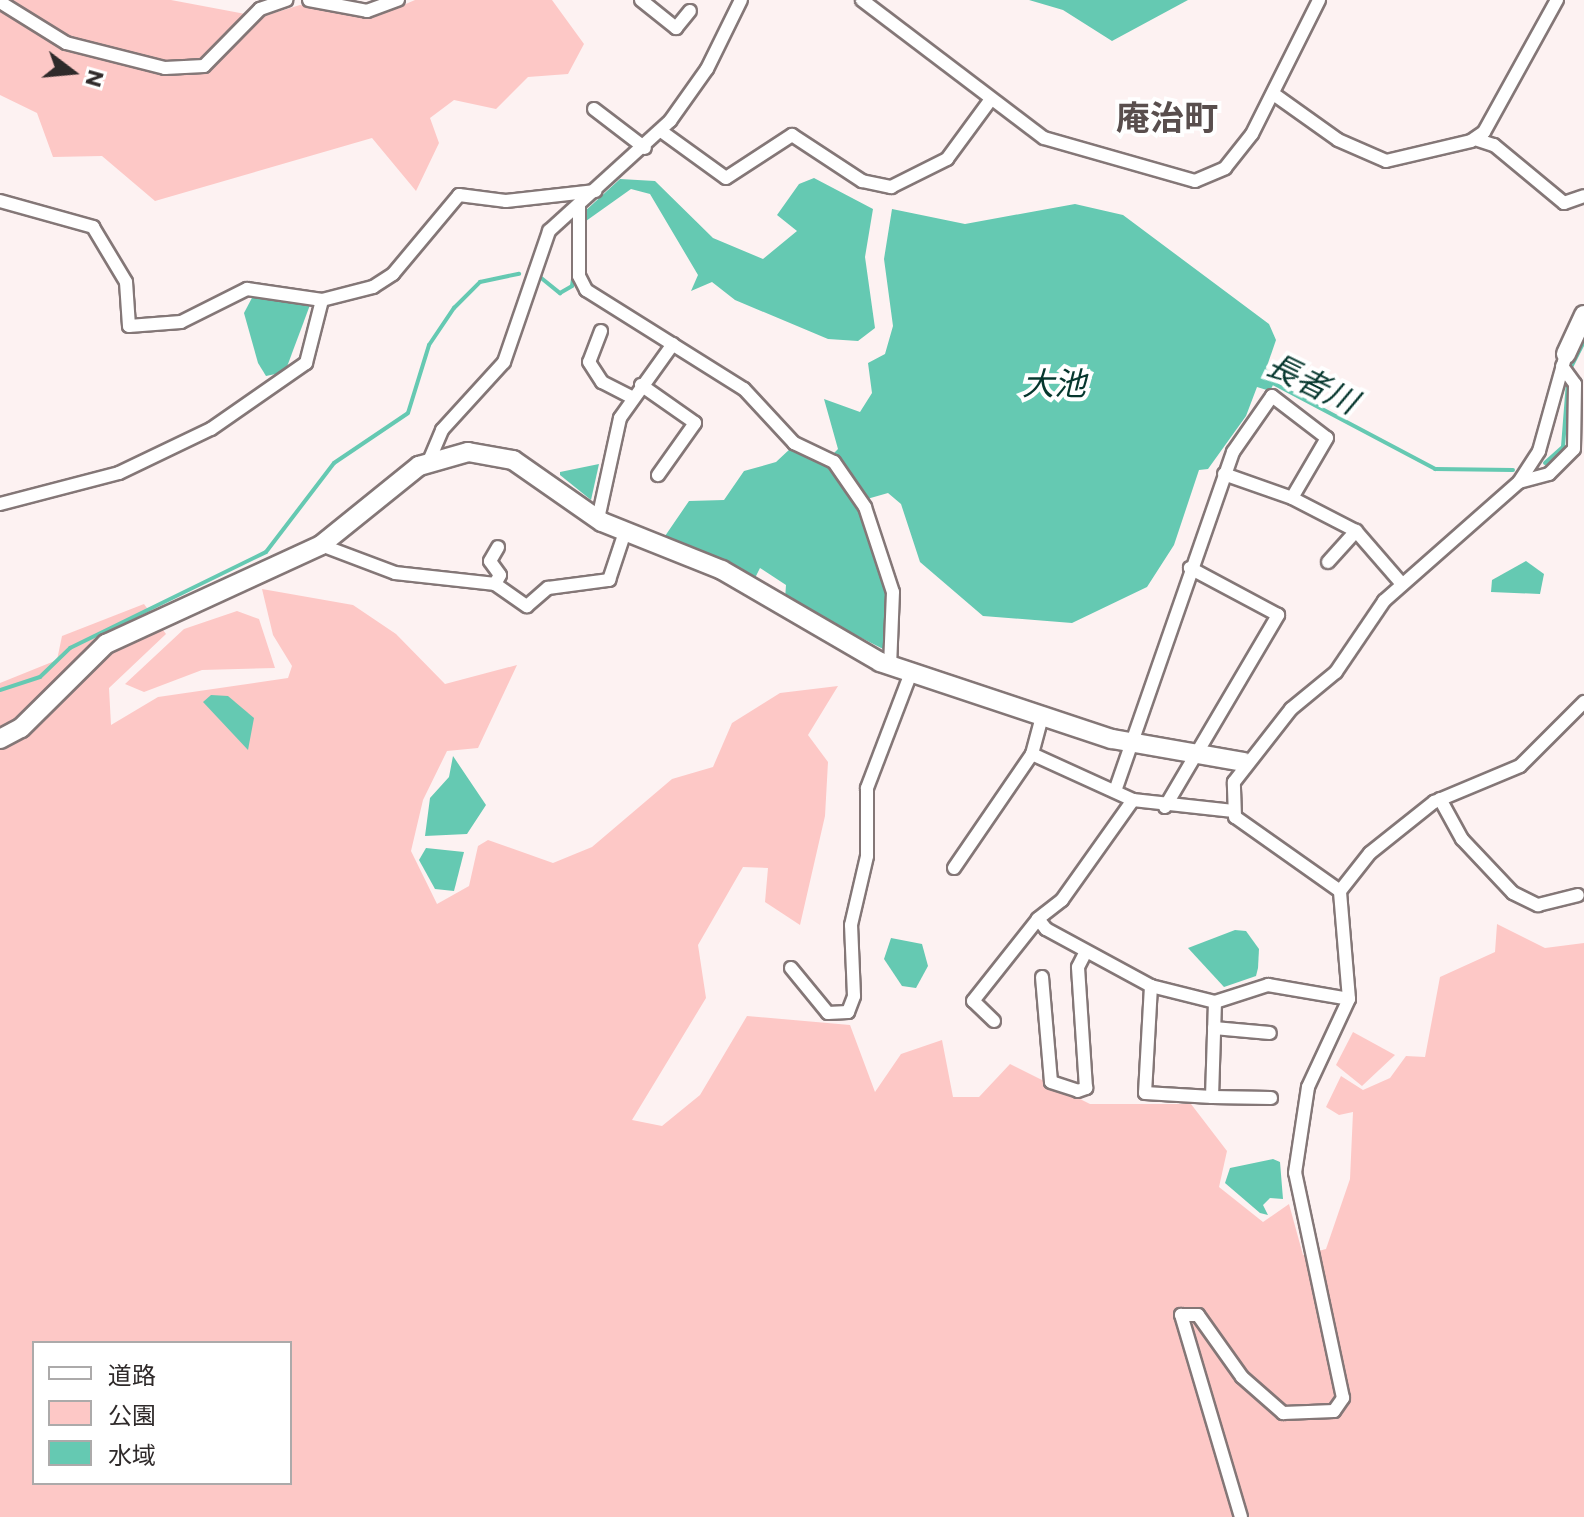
<!DOCTYPE html>
<meta charset="utf-8">
<style>
body{margin:0}
#map{position:relative;width:1584px;height:1517px;overflow:hidden;background:#fdf2f2;font-family:Commissioner,"Noto Sans JP",sans-serif}
div>[style]{position:absolute}
[style*='--x']{left:calc(var(--x)*1px);top:calc(var(--y)*1px);width:calc(var(--w)*1px);rotate:calc(var(--a)*1deg)}
.green>*{inset:0;background:#fdc8c6}
.water>*{inset:0;background:#65c9b2}
.stream>*{height:4px;margin:-2px;padding:0 2px;transform-origin:2px;border-radius:2px;background:#65c9b2}
.roads{filter:drop-shadow(2px 0 #847777) drop-shadow(-2px 0 #847777) drop-shadow(0 2px #847777) drop-shadow(0 -2px #847777)}
.street>*{height:12px;margin:-6px;padding:0 6px;transform-origin:6px;border-radius:6px;background:#fff}
.secondary>*{height:18px;margin:-9px;padding:0 9px;transform-origin:9px;border-radius:9px;background:#fff}
span{translate:-50% -50%;white-space:nowrap;text-align:center;line-height:1.15;-webkit-text-stroke:8px #fff;paint-order:stroke}
.water-label{font-size:32px;color:#06372e;font-style:italic}
.quarter-label{font-size:34px;color:#594e4d;font-weight:700}
.legend{position:absolute;left:32px;top:1341px;width:260px;height:144px;box-sizing:border-box;background:#fff;border:2px solid #acaaaa;margin:0;padding:10px 14px;list-style:none;font-size:24px;color:#2f2a2a}
.legend li{display:flex;align-items:center;gap:16px;height:40px}
.legend b{width:40px;border:2px solid #acaaaa}
.north{position:absolute;left:32px;top:32px;width:80px;height:80px;-webkit-text-stroke:6px #fff;paint-order:stroke;rotate:106deg;font-size:22px;font-weight:700;line-height:32px;text-align:center;color:#2f2a2a}
.north::after{content:'';display:block;margin:auto;width:28px;height:36px;background:#2f2a2a;clip-path:polygon(50% 0,100% 100%,50% 72%,0 100%)}
</style>
<div id="map">
<div class="green">
<i style="clip-path:polygon(0 0,171px 0,261px 17px,300px 5px,378px 16px,415px 0,552px 0,584px 44px,568px 74px,528px 77px,496px 109px,454px 100px,430px 118px,439px 143px,416px 191px,372px 138px,155px 201px,102px 156px,53px 157px,37px 113px,0 95px)"></i>
<i style="clip-path:polygon(evenodd,262px 589px,353px 605px,396px 634px,445px 684px,517px 665px,478px 748px,447px 751px,423px 800px,411px 851px,437px 904px,469px 886px,478px 846px,488px 840px,553px 863px,592px 847px,672px 779px,713px 767px,732px 723px,780px 693px,838px 686px,808px 735px,828px 762px,825px 816px,800px 925px,765px 902px,768px 868px,743px 867px,698px 945px,706px 998px,632px 1120px,662px 1126px,700px 1095px,747px 1016px,850px 1025px,875px 1092px,901px 1054px,942px 1040px,953px 1097px,979px 1097px,1010px 1064px,1090px 1104px,1191px 1104px,1227px 1151px,1219px 1187px,1263px 1222px,1289px 1204px,1303px 1255px,1326px 1249px,1350px 1179px,1353px 1112px,1339px 1115px,1326px 1107px,1341px 1076px,1363px 1090px,1390px 1078px,1406px 1056px,1425px 1057px,1440px 977px,1495px 952px,1497px 924px,1545px 948px,1584px 943px,1584px 1517px,0 1517px,0 683px,57px 660px,62px 636px,144px 604px,166px 634px,109px 688px,111px 725px,158px 697px,288px 678px,292px 666px,273px 635px,262px 589px,34px 1343px,290px 1343px,290px 1483px,34px 1483px,34px 1343px)"></i>
<i style="clip-path:polygon(237px 611px,259px 619px,275px 668px,202px 670px,144px 692px,125px 684px,184px 629px)"></i>
<i style="clip-path:polygon(1353px 1032px,1395px 1055px,1362px 1086px,1336px 1065px)"></i>
</div>
<div class="water">
<i style="clip-path:polygon(1029px 0,1188px 0,1112px 41px,1063px 10px)"></i>
<i style="clip-path:polygon(814px 178px,873px 209px,865px 257px,875px 328px,858px 341px,828px 339px,735px 300px,712px 282px,691px 291px,698px 275px,650px 194px,631px 189px,586px 221px,584px 212px,620px 179px,655px 181px,713px 238px,763px 259px,797px 231px,777px 215px,799px 184px)"></i>
<i style="clip-path:polygon(1075px 204px,1123px 215px,1269px 324px,1276px 340px,1266px 369px,1278px 375px,1270px 391px,1257px 387px,1246px 416px,1208px 469px,1199px 470px,1174px 545px,1147px 587px,1072px 623px,983px 616px,920px 562px,901px 504px,888px 493px,867px 499px,833px 454px,838px 449px,824px 399px,860px 412px,872px 393px,868px 363px,885px 354px,893px 326px,884px 259px,892px 209px,965px 224px)"></i>
<i style="clip-path:polygon(254px 294px,310px 305px,285px 372px,266px 376px,258px 363px,244px 313px)"></i>
<i style="clip-path:polygon(791px 448px,831px 466px,873px 537px,887px 586px,889px 652px,785px 599px,786px 585px,760px 568px,755px 578px,663px 539px,689px 501px,724px 500px,744px 471px,776px 462px)"></i>
<i style="clip-path:polygon(599px 464px,591px 500px,560px 475px,560px 472px)"></i>
<i style="clip-path:polygon(1526px 561px,1544px 574px,1540px 594px,1491px 592px,1492px 580px)"></i>
<i style="clip-path:polygon(211px 695px,228px 696px,254px 718px,248px 750px,203px 702px)"></i>
<i style="clip-path:polygon(453px 756px,486px 805px,467px 834px,425px 836px,430px 798px,449px 777px)"></i>
<i style="clip-path:polygon(426px 848px,464px 852px,454px 891px,435px 889px,419px 860px)"></i>
<i style="clip-path:polygon(1235px 930px,1246px 931px,1259px 949px,1258px 968px,1256px 976px,1224px 987px,1188px 948px)"></i>
<i style="clip-path:polygon(891px 938px,922px 944px,928px 966px,916px 988px,902px 986px,884px 959px)"></i>
<i style="clip-path:polygon(1273px 1159px,1280px 1162px,1283px 1199px,1270px 1198px,1263px 1205px,1268px 1215px,1260px 1213px,1225px 1183px,1230px 1168px)"></i>
</div>
<div class="stream">
<i style="--x:540;--y:277;--w:26;--a:39"></i>
<i style="--x:560;--y:293;--w:14;--a:-30"></i>
<i style="--x:572;--y:286;--w:14;--a:-82"></i>
<i style="--x:1570;--y:369;--w:30;--a:-63"></i>
<i style="--x:1271;--y:382;--w:186;--a:27.9"></i>
<i style="--x:1435;--y:469;--w:78;--a:0.7"></i>
<i style="--x:1545;--y:463;--w:24;--a:-42"></i>
<i style="--x:1563;--y:447;--w:65;--a:-85.6"></i>
<i style="--x:0;--y:690;--w:42;--a:-18"></i>
<i style="--x:40;--y:677;--w:42;--a:-44"></i>
<i style="--x:70;--y:648;--w:218;--a:-26.1"></i>
<i style="--x:266;--y:552;--w:112;--a:-52.6"></i>
<i style="--x:334;--y:463;--w:89;--a:-34"></i>
<i style="--x:408;--y:413;--w:71;--a:-72.8"></i>
<i style="--x:429;--y:345;--w:45;--a:-56"></i>
<i style="--x:454;--y:308;--w:37;--a:-45"></i>
<i style="--x:480;--y:282;--w:40;--a:-12"></i>
</div>
<div class="roads">
<div class="street">
<i style="--x:309;--y:0;--w:59;--a:10.7"></i>
<i style="--x:367;--y:11;--w:33;--a:-20"></i>
<i style="--x:641;--y:0;--w:45;--a:38.7"></i>
<i style="--x:676;--y:28;--w:22;--a:-51"></i>
<i style="--x:862;--y:0;--w:228;--a:37.2"></i>
<i style="--x:1044;--y:138;--w:157;--a:15.9"></i>
<i style="--x:1195;--y:181;--w:33;--a:-23"></i>
<i style="--x:1225;--y:168;--w:43;--a:-51.5"></i>
<i style="--x:1252;--y:134;--w:150;--a:-63.4"></i>
<i style="--x:0;--y:2;--w:78;--a:31.8"></i>
<i style="--x:66;--y:43;--w:102;--a:14.2"></i>
<i style="--x:165;--y:68;--w:39;--a:-3"></i>
<i style="--x:204;--y:66;--w:80;--a:-45.5"></i>
<i style="--x:260;--y:9;--w:28;--a:-19"></i>
<i style="--x:1275;--y:95;--w:77;--a:35.5"></i>
<i style="--x:1338;--y:140;--w:52;--a:23.6"></i>
<i style="--x:1386;--y:161;--w:87;--a:-13.2"></i>
<i style="--x:1471;--y:141;--w:16;--a:-35"></i>
<i style="--x:1484;--y:132;--w:151;--a:-61.1"></i>
<i style="--x:594;--y:109;--w:64;--a:37.4"></i>
<i style="--x:661;--y:131;--w:80;--a:35.9"></i>
<i style="--x:726;--y:178;--w:79;--a:-33.1"></i>
<i style="--x:792;--y:135;--w:84;--a:33.3"></i>
<i style="--x:862;--y:181;--w:30;--a:12"></i>
<i style="--x:891;--y:187;--w:63;--a:-26.6"></i>
<i style="--x:947;--y:159;--w:74;--a:-53.7"></i>
<i style="--x:1475;--y:139;--w:20;--a:18"></i>
<i style="--x:1494;--y:145;--w:91;--a:39.6"></i>
<i style="--x:1564;--y:203;--w:21;--a:-19"></i>
<i style="--x:0;--y:201;--w:97;--a:15.6"></i>
<i style="--x:93;--y:227;--w:64;--a:59"></i>
<i style="--x:126;--y:282;--w:44;--a:86.1"></i>
<i style="--x:129;--y:326;--w:52;--a:-4.4"></i>
<i style="--x:181;--y:322;--w:74;--a:-26.6"></i>
<i style="--x:247;--y:289;--w:76;--a:8.3"></i>
<i style="--x:322;--y:300;--w:53;--a:-14.3"></i>
<i style="--x:373;--y:287;--w:24;--a:-33"></i>
<i style="--x:393;--y:274;--w:103;--a:-50.1"></i>
<i style="--x:459;--y:195;--w:47;--a:7.3"></i>
<i style="--x:506;--y:201;--w:90;--a:-6.4"></i>
<i style="--x:579;--y:204;--w:72;--a:90"></i>
<i style="--x:579;--y:276;--w:16;--a:63"></i>
<i style="--x:586;--y:290;--w:186;--a:32.1"></i>
<i style="--x:744;--y:389;--w:74;--a:47.2"></i>
<i style="--x:794;--y:443;--w:44;--a:25.4"></i>
<i style="--x:834;--y:462;--w:55;--a:55.4"></i>
<i style="--x:865;--y:507;--w:89;--a:71.8"></i>
<i style="--x:893;--y:592;--w:74;--a:92.3"></i>
<i style="--x:601;--y:331;--w:33;--a:111"></i>
<i style="--x:589;--y:362;--w:24;--a:57"></i>
<i style="--x:602;--y:382;--w:31;--a:27"></i>
<i style="--x:641;--y:385;--w:66;--a:35.1"></i>
<i style="--x:695;--y:423;--w:64;--a:125.4"></i>
<i style="--x:429;--y:461;--w:34;--a:-67"></i>
<i style="--x:442;--y:430;--w:92;--a:-47.6"></i>
<i style="--x:504;--y:362;--w:139;--a:-71"></i>
<i style="--x:549;--y:231;--w:164;--a:-42.3"></i>
<i style="--x:670;--y:121;--w:64;--a:-54.6"></i>
<i style="--x:707;--y:69;--w:77;--a:-63.8"></i>
<i style="--x:1224;--y:474;--w:72;--a:19.4"></i>
<i style="--x:1519;--y:482;--w:31;--a:-15"></i>
<i style="--x:1549;--y:474;--w:35;--a:-45"></i>
<i style="--x:1574;--y:449;--w:65;--a:-89.1"></i>
<i style="--x:1575;--y:384;--w:22;--a:-126"></i>
<i style="--x:0;--y:504;--w:123;--a:-14.6"></i>
<i style="--x:119;--y:473;--w:102;--a:-25.6"></i>
<i style="--x:211;--y:429;--w:116;--a:-34.8"></i>
<i style="--x:306;--y:363;--w:65;--a:-75.7"></i>
<i style="--x:598;--y:519;--w:103;--a:-77.7"></i>
<i style="--x:620;--y:418;--w:91;--a:-54.4"></i>
<i style="--x:321;--y:545;--w:79;--a:20.7"></i>
<i style="--x:395;--y:573;--w:101;--a:6.3"></i>
<i style="--x:495;--y:584;--w:39;--a:35"></i>
<i style="--x:527;--y:606;--w:28;--a:-41"></i>
<i style="--x:548;--y:588;--w:62;--a:-7.5"></i>
<i style="--x:609;--y:580;--w:51;--a:-71.6"></i>
<i style="--x:1328;--y:562;--w:42;--a:-47.9"></i>
<i style="--x:495;--y:584;--w:10;--a:-61"></i>
<i style="--x:500;--y:575;--w:17;--a:-126"></i>
<i style="--x:490;--y:561;--w:16;--a:-60"></i>
<i style="--x:1032;--y:754;--w:111;--a:24.5"></i>
<i style="--x:1133;--y:800;--w:101;--a:6.3"></i>
<i style="--x:1115;--y:791;--w:359;--a:-70.8"></i>
<i style="--x:1233;--y:452;--w:68;--a:-55.1"></i>
<i style="--x:1272;--y:396;--w:69;--a:37.4"></i>
<i style="--x:1327;--y:438;--w:69;--a:120.3"></i>
<i style="--x:1292;--y:498;--w:72;--a:27.3"></i>
<i style="--x:1356;--y:531;--w:69;--a:49.1"></i>
<i style="--x:1440;--y:799;--w:46;--a:61.2"></i>
<i style="--x:1462;--y:839;--w:74;--a:46.6"></i>
<i style="--x:1513;--y:893;--w:28;--a:26"></i>
<i style="--x:1538;--y:905;--w:41;--a:-14"></i>
<i style="--x:1133;--y:800;--w:123;--a:125.4"></i>
<i style="--x:1062;--y:900;--w:31;--a:142"></i>
<i style="--x:1038;--y:919;--w:13;--a:51"></i>
<i style="--x:1046;--y:929;--w:119;--a:28.5"></i>
<i style="--x:1151;--y:986;--w:66;--a:14"></i>
<i style="--x:1215;--y:1002;--w:56;--a:-17.8"></i>
<i style="--x:1268;--y:985;--w:82;--a:9.8"></i>
<i style="--x:1165;--y:807;--w:223;--a:-59.5"></i>
<i style="--x:1278;--y:615;--w:100;--a:-151.9"></i>
<i style="--x:954;--y:868;--w:138;--a:-55.6"></i>
<i style="--x:1032;--y:754;--w:39;--a:-75"></i>
<i style="--x:1340;--y:891;--w:128;--a:-144.8"></i>
<i style="--x:1235;--y:817;--w:35;--a:-92"></i>
<i style="--x:1234;--y:782;--w:93;--a:-52"></i>
<i style="--x:1291;--y:709;--w:58;--a:-39.4"></i>
<i style="--x:1336;--y:672;--w:86;--a:-55.9"></i>
<i style="--x:1384;--y:601;--w:180;--a:-41.4"></i>
<i style="--x:1519;--y:482;--w:37;--a:-57"></i>
<i style="--x:1539;--y:451;--w:101;--a:-74.4"></i>
<i style="--x:791;--y:968;--w:58;--a:50.6"></i>
<i style="--x:828;--y:1013;--w:20;--a:-3"></i>
<i style="--x:848;--y:1012;--w:17;--a:-69"></i>
<i style="--x:854;--y:996;--w:71;--a:-92.4"></i>
<i style="--x:851;--y:925;--w:71;--a:-76.9"></i>
<i style="--x:867;--y:856;--w:68;--a:-90"></i>
<i style="--x:867;--y:788;--w:123;--a:-69.1"></i>
<i style="--x:1042;--y:977;--w:105;--a:85.1"></i>
<i style="--x:1051;--y:1082;--w:28;--a:18"></i>
<i style="--x:1078;--y:1091;--w:9;--a:-21"></i>
<i style="--x:1086;--y:1088;--w:121;--a:-93.8"></i>
<i style="--x:1078;--y:967;--w:13;--a:-63"></i>
<i style="--x:1151;--y:986;--w:107;--a:93.2"></i>
<i style="--x:1145;--y:1093;--w:67;--a:3.4"></i>
<i style="--x:1212;--y:1097;--w:95;--a:-88.2"></i>
<i style="--x:994;--y:1021;--w:29;--a:-136"></i>
<i style="--x:973;--y:1001;--w:105;--a:-51.6"></i>
<i style="--x:1214;--y:1028;--w:56;--a:5.1"></i>
<i style="--x:1212;--y:1097;--w:59;--a:1"></i>
<i style="--x:1241;--y:1517;--w:211;--a:-106.5"></i>
<i style="--x:1181;--y:1315;--w:17;--a:0"></i>
<i style="--x:1198;--y:1315;--w:76;--a:54.6"></i>
<i style="--x:1242;--y:1377;--w:55;--a:41.3"></i>
<i style="--x:1283;--y:1413;--w:51;--a:-2.2"></i>
<i style="--x:1334;--y:1411;--w:16;--a:-55"></i>
<i style="--x:1343;--y:1398;--w:230;--a:-102"></i>
<i style="--x:1295;--y:1173;--w:87;--a:-81.4"></i>
<i style="--x:1308;--y:1087;--w:97;--a:-65"></i>
<i style="--x:1349;--y:999;--w:108;--a:-94.8"></i>
<i style="--x:1340;--y:891;--w:48;--a:-51.7"></i>
<i style="--x:1370;--y:853;--w:82;--a:-38.6"></i>
<i style="--x:1434;--y:802;--w:93;--a:-22.7"></i>
<i style="--x:1520;--y:766;--w:91;--a:-45"></i>
</div>
<div class="secondary">
<i style="--x:1566;--y:354;--w:43;--a:-65.2"></i>
<i style="--x:0;--y:739;--w:24;--a:-28"></i>
<i style="--x:21;--y:728;--w:120;--a:-44.7"></i>
<i style="--x:106;--y:644;--w:237;--a:-24.7"></i>
<i style="--x:321;--y:545;--w:126;--a:-38.9"></i>
<i style="--x:419;--y:466;--w:51;--a:-15.9"></i>
<i style="--x:468;--y:452;--w:46;--a:10.1"></i>
<i style="--x:513;--y:460;--w:108;--a:34.9"></i>
<i style="--x:602;--y:522;--w:129;--a:21.8"></i>
<i style="--x:722;--y:570;--w:183;--a:30.2"></i>
<i style="--x:880;--y:662;--w:244;--a:18.4"></i>
<i style="--x:1112;--y:739;--w:134;--a:9.9"></i>
</div>
</div>
<div class="water-label">
<span style="left:1054px;top:382px">大池</span>
<span style="left:1313px;top:382px;rotate:26deg">長者川</span>
</div>
<div class="quarter-label">
<span style="left:1167px;top:117px">庵治町</span>
</div>
<ul class="legend">
<li><b style="height:10px;background:#fff"></b>道路</li>
<li><b style="height:22px;background:#fdc8c6"></b>公園</li>
<li><b style="height:22px;background:#65c9b2"></b>水域</li>
</ul>
<div class="north">N</div>
</div>
